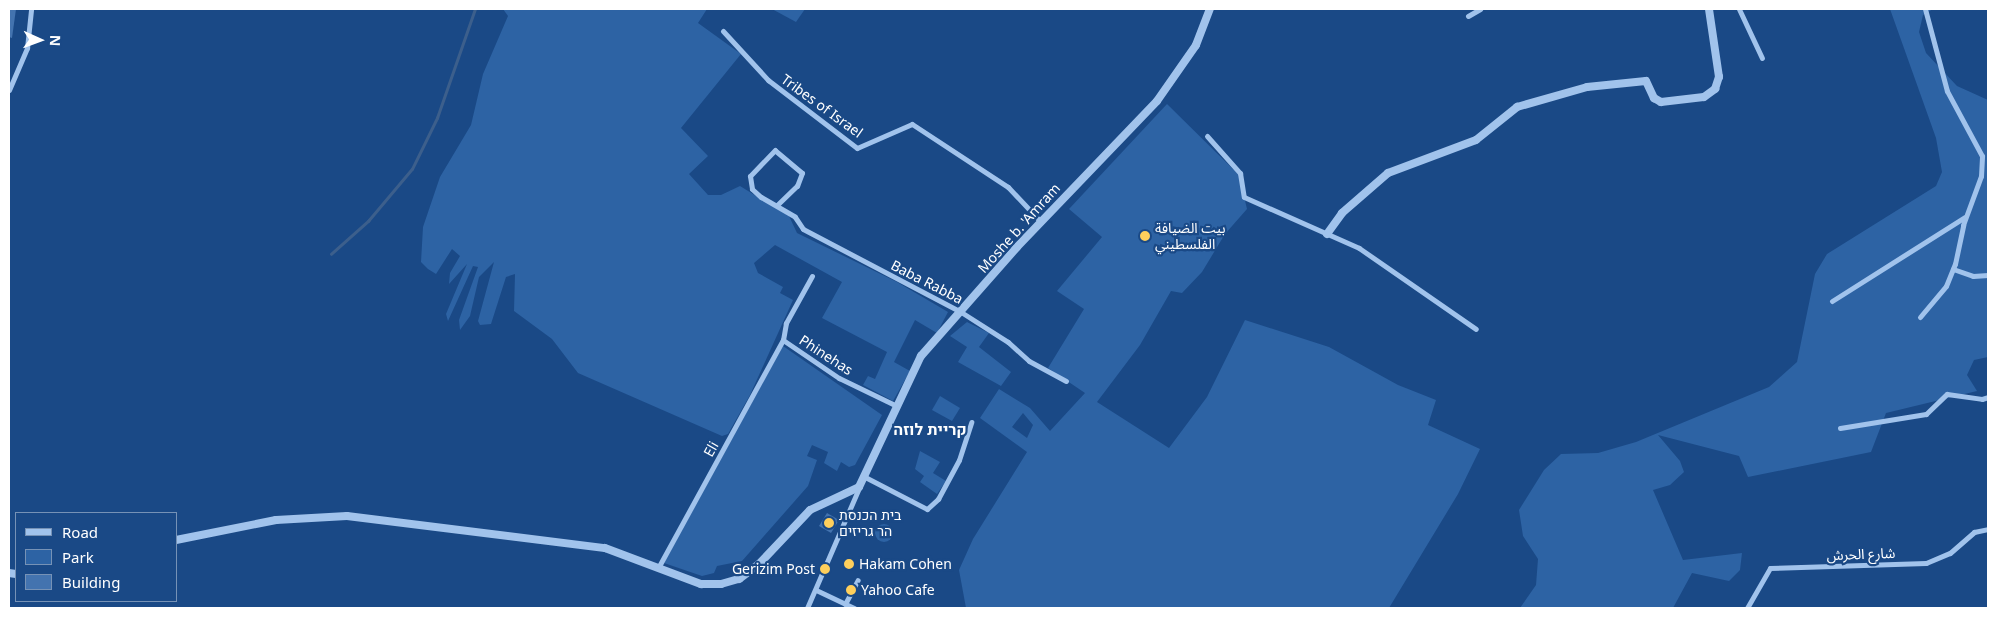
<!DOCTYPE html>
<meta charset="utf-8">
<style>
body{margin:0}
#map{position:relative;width:1997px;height:617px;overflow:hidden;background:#1a4986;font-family:"Noto Sans","Noto Sans Arabic",Heebo,sans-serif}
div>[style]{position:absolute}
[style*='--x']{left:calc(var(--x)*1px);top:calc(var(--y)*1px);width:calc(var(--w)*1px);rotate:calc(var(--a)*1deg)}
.green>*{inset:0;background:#2d63a4}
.round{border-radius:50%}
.stream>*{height:2.5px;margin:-1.25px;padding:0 1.25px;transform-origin:1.25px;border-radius:1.25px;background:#3c5f8c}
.building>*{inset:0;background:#4373af}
.minor>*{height:5px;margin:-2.5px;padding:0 2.5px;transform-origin:2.5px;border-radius:2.5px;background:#a1c3ec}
.tertiary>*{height:8px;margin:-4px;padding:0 4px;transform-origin:4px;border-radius:4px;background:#a1c3ec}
.dots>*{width:14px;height:14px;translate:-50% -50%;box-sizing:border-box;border:2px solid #1a4986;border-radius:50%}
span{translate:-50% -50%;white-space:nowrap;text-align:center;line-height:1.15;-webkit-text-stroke:4.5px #1a4986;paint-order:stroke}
.street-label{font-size:14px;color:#fff}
.poi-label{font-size:14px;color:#fff}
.left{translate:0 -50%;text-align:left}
.right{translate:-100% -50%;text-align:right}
.quarter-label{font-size:16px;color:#fff;font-weight:700}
.frame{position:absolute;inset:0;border:10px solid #fff;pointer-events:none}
.legend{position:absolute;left:15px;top:512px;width:162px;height:90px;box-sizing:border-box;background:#1a4986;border:1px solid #7692b6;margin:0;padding:6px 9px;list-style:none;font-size:15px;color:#fff}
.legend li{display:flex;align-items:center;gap:10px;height:25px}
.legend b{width:25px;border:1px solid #7692b6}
.north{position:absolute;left:15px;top:15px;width:50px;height:50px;-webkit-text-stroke:4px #1a4986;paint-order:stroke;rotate:92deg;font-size:14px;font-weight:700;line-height:20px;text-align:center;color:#fff}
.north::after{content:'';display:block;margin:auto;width:18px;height:22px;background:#fff;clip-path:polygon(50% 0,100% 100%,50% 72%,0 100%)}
</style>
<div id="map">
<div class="green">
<i style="clip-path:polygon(503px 9px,707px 9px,698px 23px,741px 54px,681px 128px,708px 156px,689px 174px,708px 195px,721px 195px,740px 186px,789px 216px,797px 233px,897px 282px,948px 312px,937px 333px,915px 320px,894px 362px,910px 371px,893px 401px,863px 385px,868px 376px,875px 379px,887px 352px,822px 318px,842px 282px,775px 245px,754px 263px,758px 273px,783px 287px,780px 293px,793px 300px,750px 395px,728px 434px,722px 436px,578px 373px,552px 339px,514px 311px,515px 274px,506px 277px,491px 324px,480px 325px,478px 321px,494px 262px,479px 277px,470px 316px,460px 330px,459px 320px,478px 267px,473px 266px,448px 321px,446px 314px,467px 264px,449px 284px,450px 273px,460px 256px,452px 249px,436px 274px,428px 269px,421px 262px,423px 227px,440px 177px,471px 125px,483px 74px,508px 16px)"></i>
<i style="clip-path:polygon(772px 9px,805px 9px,796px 22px)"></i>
<i style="clip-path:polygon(1890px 9px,1933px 9px,1923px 15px,1919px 32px,1926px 53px,1957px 86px,1988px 100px,1988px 357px,1974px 360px,1967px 375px,1977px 391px,1886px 413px,1871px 452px,1748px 477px,1739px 456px,1658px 435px,1680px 461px,1684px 472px,1670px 485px,1653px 490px,1683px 560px,1742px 553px,1740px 570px,1729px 581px,1692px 573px,1673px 608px,1520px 608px,1536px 585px,1538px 559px,1523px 536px,1519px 510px,1544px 470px,1561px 454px,1598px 453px,1636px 442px,1769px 387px,1797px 362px,1815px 274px,1827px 254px,1936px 186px,1942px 172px,1936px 138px)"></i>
<i style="clip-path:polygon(evenodd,1167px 104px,1239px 175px,1247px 209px,1225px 234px,1202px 272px,1182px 293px,1171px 291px,1140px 345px,1097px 402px,1169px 448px,1207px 397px,1245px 320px,1329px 347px,1398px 385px,1436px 400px,1428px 425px,1480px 449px,1458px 494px,1389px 608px,966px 608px,959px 570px,973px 539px,1027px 452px,980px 418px,999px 389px,1030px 408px,1050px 431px,1085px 393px,1048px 368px,1084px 309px,1057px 291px,1102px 237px,1069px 209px,1167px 104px,1023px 413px,1033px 425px,1027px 438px,1012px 427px,1023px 413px)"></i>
<i style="clip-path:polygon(967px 322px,989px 333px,979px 347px,1011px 372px,1001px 386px,958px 362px,967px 347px,950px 336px)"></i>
<i style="clip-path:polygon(783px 346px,882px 415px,855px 465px,849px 467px,841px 462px,837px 471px,824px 463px,828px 452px,812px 445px,807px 456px,817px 460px,808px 486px,742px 561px,717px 566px,714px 573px,702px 576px,664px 563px)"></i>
<i style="clip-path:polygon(940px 396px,960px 408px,952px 421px,932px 410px)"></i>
<i style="clip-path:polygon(920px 451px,940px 462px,933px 473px,946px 481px,937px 494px,920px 482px,924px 476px,915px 469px)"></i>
<i class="round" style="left:875px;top:524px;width:18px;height:18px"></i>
</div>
<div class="stream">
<i style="--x:331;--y:254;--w:50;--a:-41.7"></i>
<i style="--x:368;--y:221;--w:68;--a:-49.8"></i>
<i style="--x:412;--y:169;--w:57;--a:-63.9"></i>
<i style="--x:437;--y:118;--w:115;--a:-70.8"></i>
</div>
<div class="building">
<i style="clip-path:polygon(9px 9px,16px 9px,12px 38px,9px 37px)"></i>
<i style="clip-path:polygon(827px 513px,839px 520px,831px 533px,819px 526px)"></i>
</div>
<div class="minor">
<i style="--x:1739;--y:9;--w:54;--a:64.9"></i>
<i style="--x:1468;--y:16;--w:14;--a:-30"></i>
<i style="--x:723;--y:31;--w:67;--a:47.4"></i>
<i style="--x:768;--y:80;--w:112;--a:37.4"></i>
<i style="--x:857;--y:148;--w:60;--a:-23.6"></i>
<i style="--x:912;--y:124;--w:115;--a:33.3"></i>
<i style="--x:1008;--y:187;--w:48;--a:46.7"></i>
<i style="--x:9;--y:90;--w:46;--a:-66.8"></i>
<i style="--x:27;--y:48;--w:39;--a:-84"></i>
<i style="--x:1207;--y:136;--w:50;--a:48.3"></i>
<i style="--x:1240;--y:173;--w:24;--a:81"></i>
<i style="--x:1244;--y:197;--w:126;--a:23.9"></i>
<i style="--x:1359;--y:248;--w:142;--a:34.7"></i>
<i style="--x:777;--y:205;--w:28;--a:-44"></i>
<i style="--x:797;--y:186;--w:14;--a:-69"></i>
<i style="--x:802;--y:173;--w:35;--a:-140"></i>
<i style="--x:775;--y:150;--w:36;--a:134"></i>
<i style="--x:750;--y:176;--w:13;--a:81"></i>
<i style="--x:752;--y:189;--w:12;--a:42"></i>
<i style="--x:761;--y:197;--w:39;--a:30"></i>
<i style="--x:795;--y:217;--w:14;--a:56"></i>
<i style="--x:803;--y:229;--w:178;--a:27.7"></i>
<i style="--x:961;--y:312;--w:56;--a:32.6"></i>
<i style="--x:1008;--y:342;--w:28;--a:42"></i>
<i style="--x:1029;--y:361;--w:42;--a:28.4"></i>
<i style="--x:1953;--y:269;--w:21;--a:19"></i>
<i style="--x:1973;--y:276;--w:15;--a:-4"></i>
<i style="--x:812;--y:276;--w:54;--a:119"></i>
<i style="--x:786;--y:323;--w:17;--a:100"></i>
<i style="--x:783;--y:340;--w:68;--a:34.2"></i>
<i style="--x:839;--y:378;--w:62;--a:25.7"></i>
<i style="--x:1832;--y:301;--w:157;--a:-32.3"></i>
<i style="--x:1920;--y:317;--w:40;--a:-50"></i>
<i style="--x:1946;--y:286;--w:24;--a:-68"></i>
<i style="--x:1955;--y:264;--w:40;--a:-78"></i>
<i style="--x:1963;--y:225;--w:52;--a:-69.8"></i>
<i style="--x:1981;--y:176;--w:20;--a:-87"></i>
<i style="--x:1982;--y:156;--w:74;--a:-118.3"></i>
<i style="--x:1947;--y:91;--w:85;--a:-105"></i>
<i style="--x:1840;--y:428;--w:87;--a:-9.2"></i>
<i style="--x:1926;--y:414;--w:29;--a:-44"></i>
<i style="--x:1947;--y:394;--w:35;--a:8"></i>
<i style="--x:1982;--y:399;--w:6;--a:-18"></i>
<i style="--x:865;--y:477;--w:70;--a:27.3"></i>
<i style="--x:927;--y:509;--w:15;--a:-42"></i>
<i style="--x:938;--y:499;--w:44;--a:-61.7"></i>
<i style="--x:959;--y:460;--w:40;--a:-72"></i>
<i style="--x:658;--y:568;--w:260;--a:-61.3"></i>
<i style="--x:816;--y:590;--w:42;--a:25.3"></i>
<i style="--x:845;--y:604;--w:27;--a:-62"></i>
<i style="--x:807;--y:608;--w:131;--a:-66.6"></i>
<i style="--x:1747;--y:608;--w:46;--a:-60.1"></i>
<i style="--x:1770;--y:568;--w:156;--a:-1.8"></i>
<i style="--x:1926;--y:563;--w:26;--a:-23"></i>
<i style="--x:1950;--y:553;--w:32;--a:-41"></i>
<i style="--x:1974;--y:532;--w:14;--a:-12"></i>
</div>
<div class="tertiary">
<i style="--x:1327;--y:234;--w:26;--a:-54"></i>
<i style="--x:1342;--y:213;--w:61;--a:-41"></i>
<i style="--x:1388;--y:173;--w:94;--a:-20.6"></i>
<i style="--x:1476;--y:140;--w:53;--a:-38.8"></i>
<i style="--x:1517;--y:107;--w:73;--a:-15.9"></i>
<i style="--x:1587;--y:87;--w:59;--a:-5.8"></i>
<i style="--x:1646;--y:81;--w:19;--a:65"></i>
<i style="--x:1654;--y:98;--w:8;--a:30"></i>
<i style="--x:1661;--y:102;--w:43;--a:-6.6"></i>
<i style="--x:1704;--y:97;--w:14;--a:-36"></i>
<i style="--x:1715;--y:89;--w:13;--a:-72"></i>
<i style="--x:1719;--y:77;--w:69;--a:-98.4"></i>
<i style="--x:176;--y:540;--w:102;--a:-11.3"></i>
<i style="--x:276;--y:520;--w:71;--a:-3.2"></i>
<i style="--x:347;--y:516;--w:260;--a:7.1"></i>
<i style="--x:605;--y:548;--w:103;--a:20.6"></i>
<i style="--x:701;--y:584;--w:20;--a:0"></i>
<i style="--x:721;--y:584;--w:19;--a:-16"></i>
<i style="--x:739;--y:579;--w:25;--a:-37"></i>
<i style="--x:759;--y:564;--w:74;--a:-46.6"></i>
<i style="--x:810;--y:510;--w:54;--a:-25.1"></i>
<i style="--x:859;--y:487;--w:145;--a:-64.7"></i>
<i style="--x:921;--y:356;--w:145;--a:-48.6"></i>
<i style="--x:1017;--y:247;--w:202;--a:-46.2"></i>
<i style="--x:1157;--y:101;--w:68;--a:-55.1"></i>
<i style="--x:1196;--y:45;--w:39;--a:-69"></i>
<i style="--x:9;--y:573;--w:7;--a:8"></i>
</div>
<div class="dots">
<i style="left:1145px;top:236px;background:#fecf5c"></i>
<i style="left:829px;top:523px;background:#fecf5c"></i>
<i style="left:849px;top:564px;background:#fecf5c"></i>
<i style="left:825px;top:569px;background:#fecf5c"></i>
<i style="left:851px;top:590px;background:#fecf5c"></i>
</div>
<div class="street-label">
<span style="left:822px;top:106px;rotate:36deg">Tribes of Israel</span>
<span style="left:1019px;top:228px;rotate:-48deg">Moshe b. 'Amram</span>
<span style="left:927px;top:282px;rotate:27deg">Baba Rabba</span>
<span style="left:826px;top:355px;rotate:33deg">Phinehas</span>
<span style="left:711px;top:449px;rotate:-61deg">Eli</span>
<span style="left:1861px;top:554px;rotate:-2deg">شارع الحرش</span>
</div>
<div class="poi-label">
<span class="left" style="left:1155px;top:236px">بيت الضيافة<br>الفلسطيني</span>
<span class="left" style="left:839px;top:523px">בית הכנסת<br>הר גריזים</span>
<span class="left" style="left:859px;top:564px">Hakam Cohen</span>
<span class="right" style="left:815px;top:569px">Gerizim Post</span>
<span class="left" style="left:861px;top:590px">Yahoo Cafe</span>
</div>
<div class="quarter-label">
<span style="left:930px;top:429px">קריית לוזה</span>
</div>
<div class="frame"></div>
<ul class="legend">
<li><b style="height:6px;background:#a1c3ec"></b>Road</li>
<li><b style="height:14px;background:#2d63a4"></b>Park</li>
<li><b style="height:14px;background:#4373af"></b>Building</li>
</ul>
<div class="north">N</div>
</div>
